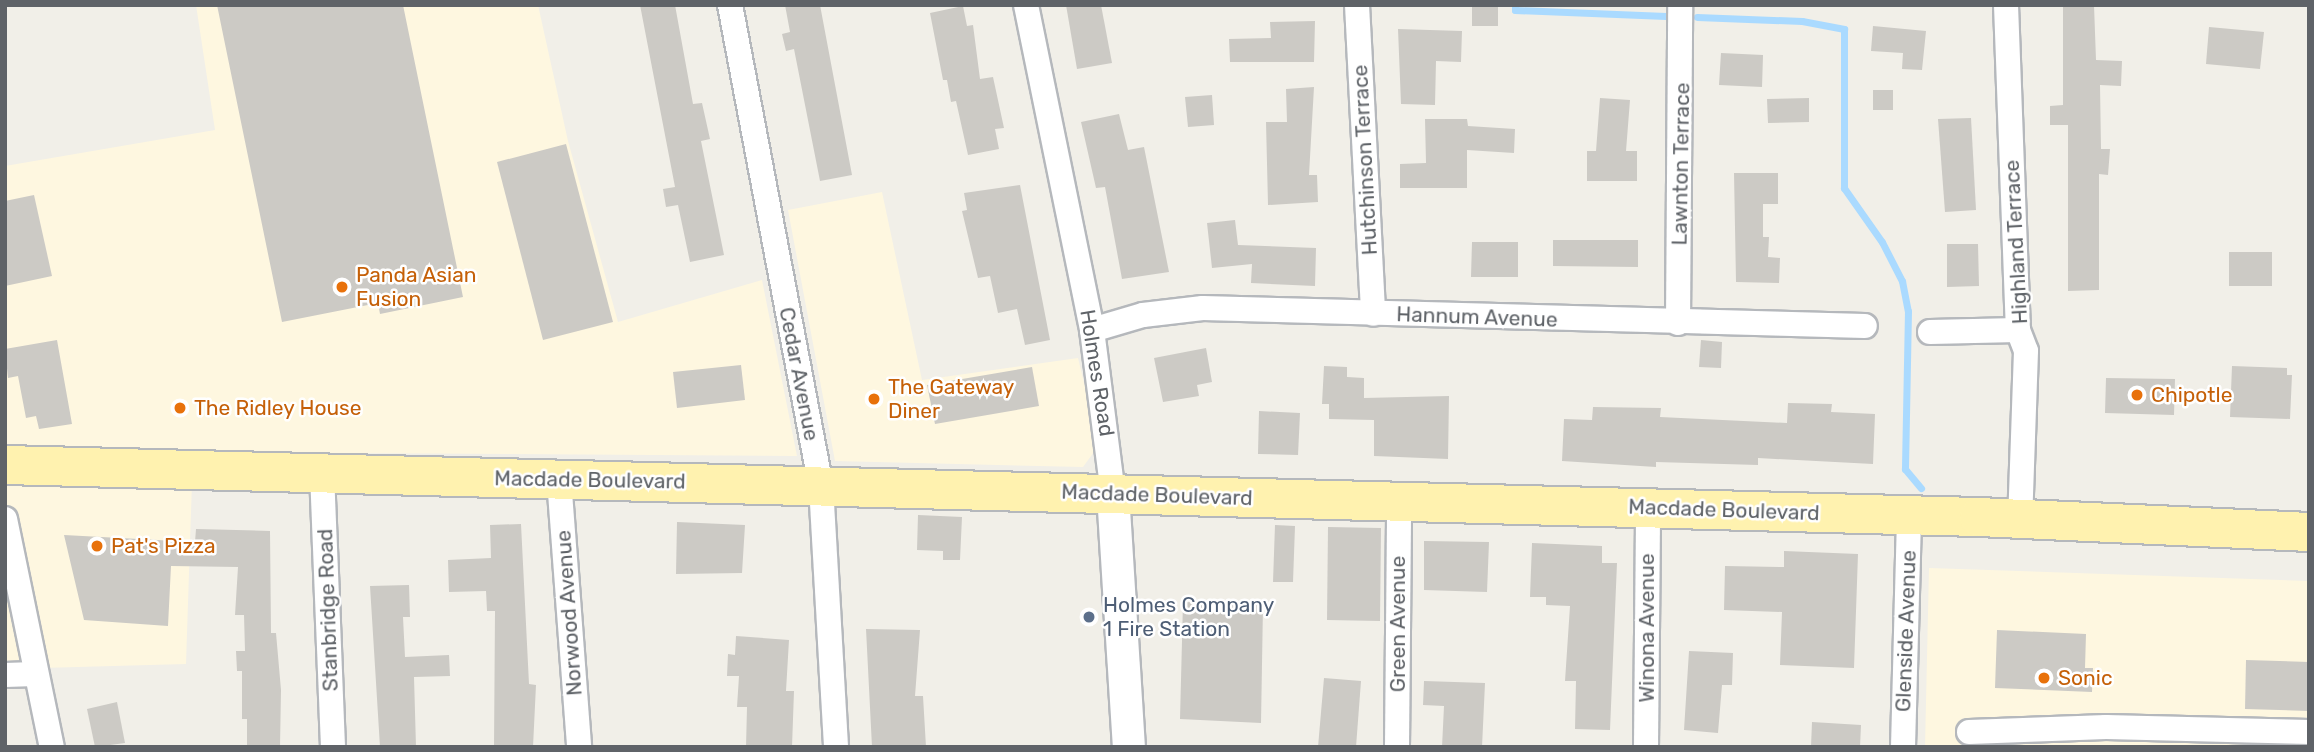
<!DOCTYPE html>
<style>
body{margin:0}
#map{position:relative;width:2314px;height:752px;overflow:hidden;background:#f1efe8;font-family:Rubik,sans-serif}
div>[style]{position:absolute}
[style*='--x']{left:calc(var(--x)*1px);top:calc(var(--y)*1px);width:calc(var(--w)*1px);rotate:calc(var(--a)*1deg)}
.commercial>*{inset:0;background:#fef7e0}
.stream>*{height:7px;margin:-3.5px;padding:0 3.5px;transform-origin:3.5px;border-radius:3.5px;background:#aadaff}
.building>*{inset:0;background:#cccac5}
.roads{filter:drop-shadow(2px 0 #b5b8bc) drop-shadow(-2px 0 #b5b8bc) drop-shadow(0 2px #b5b8bc) drop-shadow(0 -2px #b5b8bc)}
.minor>*{height:24px;margin:-12px;padding:0 12px;transform-origin:12px;border-radius:12px;background:#fff}
.tertiary>*{height:32px;margin:-16px;padding:0 16px;transform-origin:16px;border-radius:16px;background:#fff}
.primary>*{height:38px;margin:-19px;padding:0 19px;transform-origin:19px;border-radius:19px;background:#fff2af}
.dots>*{width:19px;height:19px;translate:-50% -50%;box-sizing:border-box;border:4px solid #fff;border-radius:50%}
span{translate:-50% -50%;white-space:nowrap;text-align:center;line-height:1.15;-webkit-text-stroke:5px #fff;paint-order:stroke}
.street-label{font-size:21px;color:#5f6368}
.food-label{font-size:21px;color:#c56008}
.left{translate:0 -50%;text-align:left}
.service-label{font-size:21px;color:#4e5e75}
.frame{position:absolute;inset:0;border:7px solid #5f6368;pointer-events:none}
</style>
<div id="map">
<div class="commercial">
<i style="clip-path:polygon(196px 5px,538px 5px,568px 141px,618px 322px,762px 280px,797px 456px,193px 452px,186px 664px,5px 669px,5px 166px,215px 130px)"></i>
<i style="clip-path:polygon(882px 192px,922px 380px,1078px 358px,1099px 445px,1083px 467px,835px 461px,788px 210px)"></i>
<i style="clip-path:polygon(1929px 568px,2309px 581px,2309px 747px,1925px 747px)"></i>
</div>
<div class="stream">
<i style="--x:1515;--y:5;--w:5;--a:90"></i>
<i style="--x:1515;--y:10;--w:151;--a:2.3"></i>
<i style="--x:1697;--y:17;--w:105;--a:2.2"></i>
<i style="--x:1802;--y:21;--w:43;--a:10.8"></i>
<i style="--x:1844;--y:29;--w:159;--a:90"></i>
<i style="--x:1844;--y:188;--w:66;--a:54.9"></i>
<i style="--x:1882;--y:242;--w:44;--a:62.9"></i>
<i style="--x:1902;--y:281;--w:31;--a:79"></i>
<i style="--x:1908;--y:311;--w:158;--a:91.1"></i>
<i style="--x:1905;--y:469;--w:25;--a:50"></i>
</div>
<div class="building">
<i style="clip-path:polygon(217px 5px,403px 5px,463px 297px,380px 314px,378px 303px,282px 322px)"></i>
<i style="clip-path:polygon(640px 5px,675px 5px,693px 104px,702px 103px,710px 139px,701px 141px,724px 255px,690px 262px,678px 205px,666px 207px,663px 189px,675px 187px)"></i>
<i style="clip-path:polygon(785px 5px,820px 5px,852px 175px,820px 181px,794px 49px,786px 51px,782px 34px,790px 32px)"></i>
<i style="clip-path:polygon(1066px 5px,1101px 5px,1112px 63px,1077px 69px)"></i>
<i style="clip-path:polygon(1472px 5px,1498px 5px,1498px 26px,1472px 26px)"></i>
<i style="clip-path:polygon(2063px 5px,2094px 5px,2096px 60px,2122px 61px,2121px 86px,2100px 85px,2101px 149px,2110px 149px,2108px 175px,2099px 174px,2099px 290px,2068px 291px,2068px 125px,2050px 125px,2050px 106px,2063px 105px)"></i>
<i style="clip-path:polygon(963px 6px,967px 26px,973px 25px,980px 79px,993px 77px,1004px 128px,995px 129px,999px 149px,968px 155px,956px 101px,951px 102px,947px 80px,943px 80px,930px 13px)"></i>
<i style="clip-path:polygon(1315px 21px,1314px 62px,1230px 62px,1229px 39px,1271px 38px,1270px 22px)"></i>
<i style="clip-path:polygon(1873px 26px,1926px 31px,1922px 70px,1902px 69px,1903px 53px,1871px 51px)"></i>
<i style="clip-path:polygon(2209px 27px,2264px 32px,2260px 69px,2206px 64px)"></i>
<i style="clip-path:polygon(1398px 29px,1462px 31px,1461px 62px,1436px 61px,1435px 105px,1401px 104px)"></i>
<i style="clip-path:polygon(1721px 53px,1763px 55px,1762px 87px,1719px 85px)"></i>
<i style="clip-path:polygon(1314px 87px,1309px 175px,1317px 175px,1318px 202px,1268px 205px,1266px 122px,1287px 122px,1286px 89px)"></i>
<i style="clip-path:polygon(1873px 90px,1893px 90px,1893px 110px,1873px 110px)"></i>
<i style="clip-path:polygon(1212px 95px,1214px 125px,1188px 127px,1185px 97px)"></i>
<i style="clip-path:polygon(1600px 98px,1630px 100px,1626px 151px,1637px 151px,1637px 181px,1587px 181px,1587px 151px,1596px 151px)"></i>
<i style="clip-path:polygon(1809px 98px,1809px 122px,1768px 123px,1767px 99px)"></i>
<i style="clip-path:polygon(1119px 114px,1128px 150px,1144px 147px,1169px 272px,1122px 279px,1105px 187px,1096px 188px,1081px 122px)"></i>
<i style="clip-path:polygon(1971px 118px,1976px 210px,1945px 212px,1938px 119px)"></i>
<i style="clip-path:polygon(1425px 119px,1467px 119px,1468px 126px,1515px 129px,1514px 153px,1467px 150px,1467px 188px,1400px 188px,1400px 164px,1426px 163px)"></i>
<i style="clip-path:polygon(566px 144px,613px 322px,543px 340px,497px 162px)"></i>
<i style="clip-path:polygon(1734px 173px,1778px 173px,1778px 204px,1763px 204px,1763px 237px,1769px 237px,1768px 257px,1780px 258px,1779px 283px,1736px 282px)"></i>
<i style="clip-path:polygon(1020px 185px,1050px 340px,1025px 345px,1017px 309px,998px 313px,990px 276px,978px 278px,962px 211px,967px 210px,964px 193px)"></i>
<i style="clip-path:polygon(34px 195px,52px 276px,5px 286px,5px 201px)"></i>
<i style="clip-path:polygon(1235px 220px,1238px 245px,1316px 248px,1315px 286px,1251px 283px,1252px 264px,1212px 268px,1207px 223px)"></i>
<i style="clip-path:polygon(1553px 240px,1638px 240px,1638px 267px,1553px 266px)"></i>
<i style="clip-path:polygon(1472px 242px,1518px 242px,1518px 277px,1471px 277px)"></i>
<i style="clip-path:polygon(1947px 244px,1978px 244px,1979px 286px,1947px 287px)"></i>
<i style="clip-path:polygon(2229px 252px,2272px 252px,2272px 286px,2229px 286px)"></i>
<i style="clip-path:polygon(57px 340px,72px 424px,39px 429px,36px 416px,26px 418px,18px 376px,8px 378px,5px 349px)"></i>
<i style="clip-path:polygon(1701px 340px,1722px 342px,1721px 368px,1699px 367px)"></i>
<i style="clip-path:polygon(1206px 348px,1212px 382px,1197px 385px,1199px 396px,1163px 402px,1154px 358px)"></i>
<i style="clip-path:polygon(741px 365px,745px 400px,677px 408px,673px 372px)"></i>
<i style="clip-path:polygon(1324px 366px,1347px 367px,1347px 377px,1364px 378px,1364px 398px,1449px 396px,1448px 459px,1374px 456px,1374px 420px,1329px 419px,1329px 404px,1322px 404px)"></i>
<i style="clip-path:polygon(2232px 366px,2287px 368px,2287px 375px,2292px 375px,2290px 419px,2230px 417px)"></i>
<i style="clip-path:polygon(1032px 367px,1039px 406px,935px 424px,927px 385px)"></i>
<i style="clip-path:polygon(2106px 378px,2175px 379px,2174px 415px,2105px 413px)"></i>
<i style="clip-path:polygon(1788px 403px,1832px 404px,1831px 412px,1875px 414px,1873px 464px,1758px 458px,1758px 465px,1656px 462px,1656px 467px,1562px 461px,1564px 419px,1592px 420px,1593px 407px,1661px 408px,1660px 417px,1787px 423px)"></i>
<i style="clip-path:polygon(1259px 411px,1300px 413px,1298px 455px,1258px 454px)"></i>
<i style="clip-path:polygon(918px 515px,962px 517px,960px 560px,943px 560px,943px 551px,917px 550px)"></i>
<i style="clip-path:polygon(677px 522px,745px 525px,742px 573px,676px 574px)"></i>
<i style="clip-path:polygon(521px 524px,529px 684px,536px 685px,533px 747px,494px 747px,495px 611px,487px 611px,486px 591px,449px 592px,448px 560px,491px 558px,490px 525px)"></i>
<i style="clip-path:polygon(1275px 525px,1295px 526px,1293px 582px,1273px 582px)"></i>
<i style="clip-path:polygon(1328px 527px,1381px 528px,1380px 621px,1327px 620px)"></i>
<i style="clip-path:polygon(196px 529px,270px 531px,271px 633px,276px 633px,281px 690px,280px 747px,247px 747px,247px 719px,242px 719px,242px 671px,237px 671px,236px 651px,245px 651px,244px 615px,235px 615px,238px 567px,171px 566px,168px 626px,84px 620px,64px 535px,195px 542px)"></i>
<i style="clip-path:polygon(1424px 541px,1489px 542px,1487px 592px,1424px 590px)"></i>
<i style="clip-path:polygon(1532px 543px,1602px 546px,1602px 563px,1617px 563px,1610px 730px,1575px 729px,1576px 681px,1565px 681px,1570px 606px,1546px 605px,1546px 597px,1530px 597px)"></i>
<i style="clip-path:polygon(1784px 551px,1858px 554px,1854px 668px,1780px 665px,1782px 612px,1724px 610px,1725px 566px,1784px 567px)"></i>
<i style="clip-path:polygon(409px 585px,410px 617px,403px 617px,405px 657px,449px 655px,450px 676px,414px 677px,416px 747px,380px 747px,370px 586px)"></i>
<i style="clip-path:polygon(1183px 602px,1263px 605px,1261px 723px,1180px 719px)"></i>
<i style="clip-path:polygon(866px 629px,920px 630px,915px 696px,923px 696px,926px 747px,872px 747px)"></i>
<i style="clip-path:polygon(1997px 630px,2086px 634px,2085px 668px,2093px 668px,2092px 692px,1995px 688px)"></i>
<i style="clip-path:polygon(736px 636px,789px 640px,786px 691px,794px 691px,792px 747px,746px 747px,747px 707px,737px 707px,739px 676px,727px 676px,728px 654px,735px 655px)"></i>
<i style="clip-path:polygon(1689px 651px,1733px 653px,1732px 685px,1722px 685px,1718px 733px,1684px 730px)"></i>
<i style="clip-path:polygon(2246px 660px,2309px 662px,2309px 711px,2245px 709px)"></i>
<i style="clip-path:polygon(1324px 678px,1361px 681px,1356px 747px,1318px 747px)"></i>
<i style="clip-path:polygon(1424px 681px,1485px 683px,1482px 747px,1442px 747px,1444px 706px,1423px 705px)"></i>
<i style="clip-path:polygon(117px 702px,125px 743px,95px 747px,87px 709px)"></i>
<i style="clip-path:polygon(1812px 722px,1861px 725px,1860px 747px,1811px 747px)"></i>
</div>
<div class="roads">
<div class="minor">
<i style="--x:730;--y:5;--w:490;--a:79.3"></i>
<i style="--x:821;--y:486;--w:261;--a:86.7"></i>
<i style="--x:1026;--y:5;--w:332;--a:78.5"></i>
<i style="--x:1092;--y:330;--w:165;--a:82.7"></i>
<i style="--x:1357;--y:5;--w:309;--a:87"></i>
<i style="--x:2006;--y:5;--w:325;--a:87.9"></i>
<i style="--x:2018;--y:330;--w:22;--a:69"></i>
<i style="--x:2026;--y:351;--w:168;--a:92"></i>
<i style="--x:1678;--y:323;--w:318;--a:-89.6"></i>
<i style="--x:1092;--y:330;--w:53;--a:-16.4"></i>
<i style="--x:1143;--y:315;--w:60;--a:-6.7"></i>
<i style="--x:1203;--y:308;--w:662;--a:1.56"></i>
<i style="--x:1930;--y:332;--w:88;--a:-1.3"></i>
<i style="--x:322;--y:473;--w:274;--a:87.7"></i>
<i style="--x:559;--y:479;--w:269;--a:85.7"></i>
<i style="--x:5;--y:519;--w:233;--a:78.4"></i>
<i style="--x:5;--y:675;--w:30;--a:-2"></i>
<i style="--x:1969;--y:732;--w:137;--a:-2.1"></i>
<i style="--x:2106;--y:727;--w:203;--a:1.4"></i>
<i style="--x:1397;--y:747;--w:245;--a:-89.5"></i>
<i style="--x:1646;--y:747;--w:239;--a:-89.5"></i>
<i style="--x:1903;--y:747;--w:232;--a:-88.5"></i>
</div>
<div class="tertiary">
<i style="--x:1113;--y:494;--w:254;--a:86.4"></i>
</div>
<div class="primary">
<i style="--x:5;--y:465;--w:1975;--a:1.51"></i>
<i style="--x:1979;--y:517;--w:330;--a:2.6"></i>
</div>
</div>
<div class="dots">
<i style="left:342px;top:287px;background:#e8710a"></i>
<i style="left:2137px;top:395px;background:#e8710a"></i>
<i style="left:874px;top:399px;background:#e8710a"></i>
<i style="left:180px;top:408px;background:#e8710a"></i>
<i style="left:97px;top:546px;background:#e8710a"></i>
<i style="left:1089px;top:617px;background:#5c6f8a"></i>
<i style="left:2044px;top:678px;background:#e8710a"></i>
</div>
<div class="street-label">
<span style="left:1365px;top:160px;rotate:-93deg">Hutchinson Terrace</span>
<span style="left:1681px;top:164px;rotate:-89deg">Lawnton Terrace</span>
<span style="left:2016px;top:242px;rotate:-93deg">Highland Terrace</span>
<span style="left:1477px;top:317px;rotate:2deg">Hannum Avenue</span>
<span style="left:1097px;top:373px;rotate:81deg">Holmes Road</span>
<span style="left:799px;top:374px;rotate:79deg">Cedar Avenue</span>
<span style="left:590px;top:480px;rotate:1deg">Macdade Boulevard</span>
<span style="left:1157px;top:495px;rotate:2deg">Macdade Boulevard</span>
<span style="left:1724px;top:510px;rotate:2deg">Macdade Boulevard</span>
<span style="left:328px;top:610px;rotate:-92deg">Stanbridge Road</span>
<span style="left:569px;top:613px;rotate:-94deg">Norwood Avenue</span>
<span style="left:1398px;top:624px;rotate:-90deg">Green Avenue</span>
<span style="left:1647px;top:628px;rotate:-90deg">Winona Avenue</span>
<span style="left:1906px;top:631px;rotate:-88deg">Glenside Avenue</span>
</div>
<div class="food-label">
<span class="left" style="left:356px;top:287px">Panda Asian<br>Fusion</span>
<span class="left" style="left:888px;top:399px">The Gateway<br>Diner</span>
<span class="left" style="left:2151px;top:395px">Chipotle</span>
<span class="left" style="left:194px;top:408px">The Ridley House</span>
<span class="left" style="left:111px;top:546px">Pat's Pizza</span>
<span class="left" style="left:2058px;top:678px">Sonic</span>
</div>
<div class="service-label">
<span class="left" style="left:1103px;top:617px">Holmes Company<br>1 Fire Station</span>
</div>
<div class="frame"></div>
</div>
